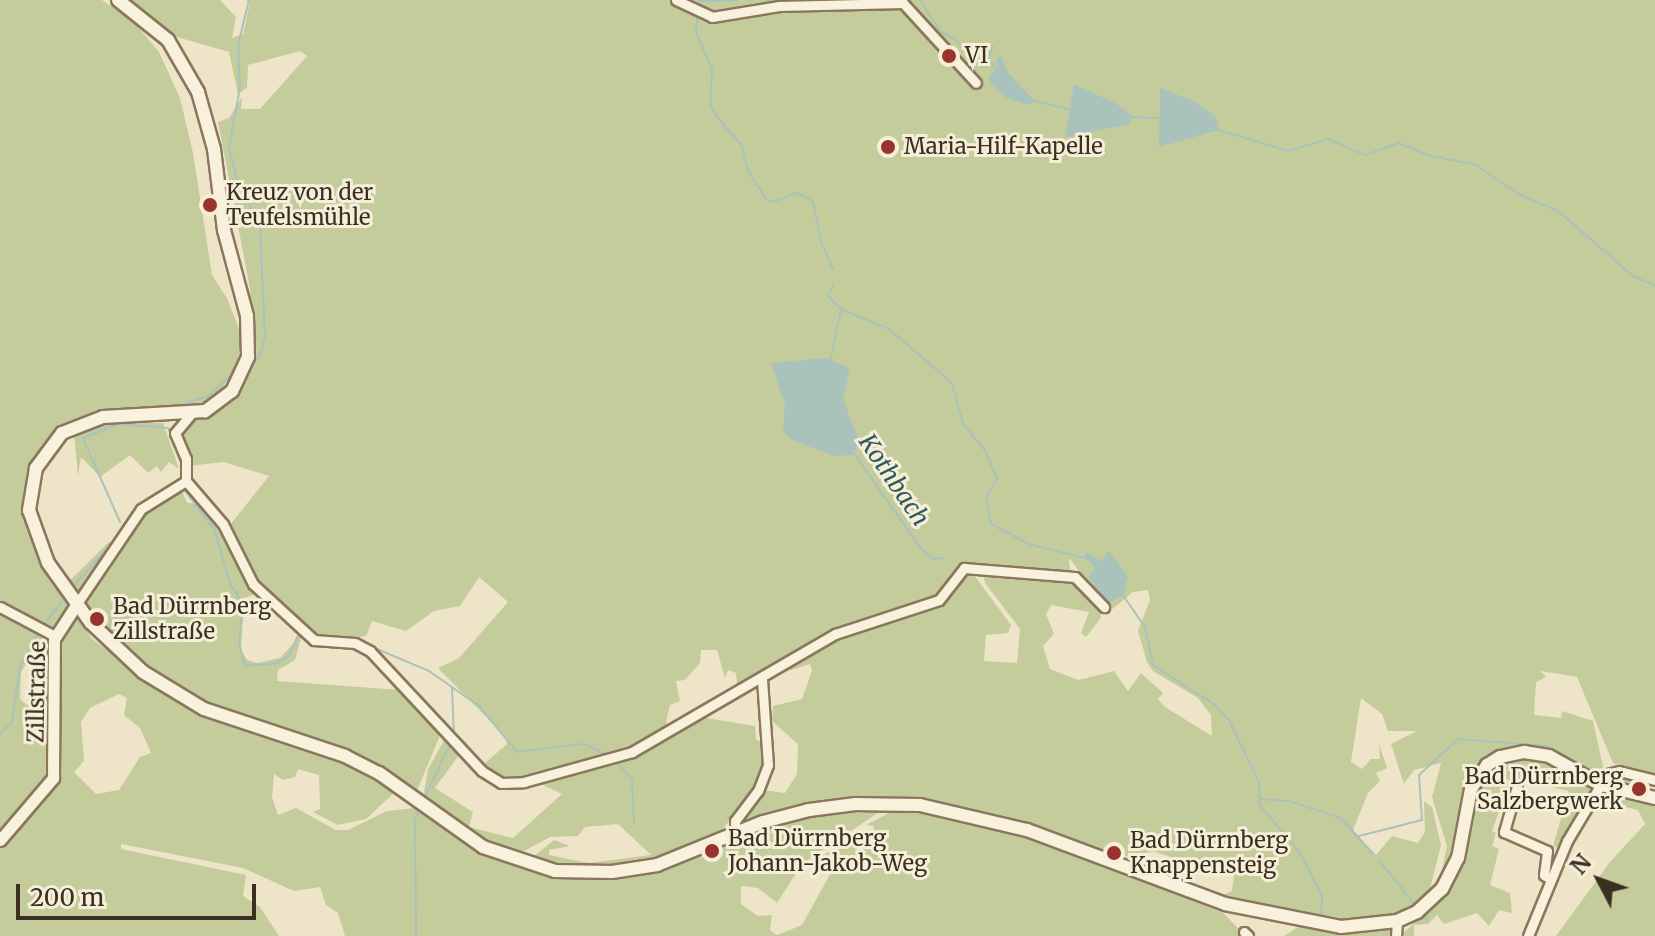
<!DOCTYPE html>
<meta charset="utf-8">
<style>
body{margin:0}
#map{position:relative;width:1655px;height:936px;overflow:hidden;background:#eee5c8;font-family:Merriweather,serif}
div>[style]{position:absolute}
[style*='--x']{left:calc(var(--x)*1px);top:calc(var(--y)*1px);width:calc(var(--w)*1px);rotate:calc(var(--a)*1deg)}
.green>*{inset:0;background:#c4cc9c}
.water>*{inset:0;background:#a9c2bc}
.stream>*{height:2px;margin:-1px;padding:0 1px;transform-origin:1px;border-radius:1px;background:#a9c2bc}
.roads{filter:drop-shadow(2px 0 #8a775d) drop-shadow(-2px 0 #8a775d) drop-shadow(0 2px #8a775d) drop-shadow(0 -2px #8a775d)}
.minor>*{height:9px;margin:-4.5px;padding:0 4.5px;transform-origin:4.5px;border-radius:4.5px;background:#f8f1dc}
.tertiary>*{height:11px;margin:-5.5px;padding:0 5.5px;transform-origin:5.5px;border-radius:5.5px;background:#f8f1dc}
.secondary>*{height:12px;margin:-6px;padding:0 6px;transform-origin:6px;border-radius:6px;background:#f8f1dc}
.dots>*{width:22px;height:22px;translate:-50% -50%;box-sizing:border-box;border:4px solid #f5eed8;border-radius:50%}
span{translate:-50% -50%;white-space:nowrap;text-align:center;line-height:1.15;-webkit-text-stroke:6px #f5eed8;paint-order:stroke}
.poi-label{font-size:22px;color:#3b2f21}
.left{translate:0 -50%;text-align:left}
.right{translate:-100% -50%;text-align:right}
.street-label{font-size:22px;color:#3b2f21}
.water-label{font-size:24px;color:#305a59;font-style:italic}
.north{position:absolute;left:1559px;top:840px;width:80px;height:80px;-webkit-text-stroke:6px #f5eed8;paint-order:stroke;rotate:311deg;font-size:22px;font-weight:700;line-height:32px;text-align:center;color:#3b2f21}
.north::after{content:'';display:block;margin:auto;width:28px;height:36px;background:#3b2f21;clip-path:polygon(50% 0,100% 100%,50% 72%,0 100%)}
.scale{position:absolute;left:16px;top:884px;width:240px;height:36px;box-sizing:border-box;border:4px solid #3b2f21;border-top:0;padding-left:10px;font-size:24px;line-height:28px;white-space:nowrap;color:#3b2f21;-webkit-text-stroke:6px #f5eed8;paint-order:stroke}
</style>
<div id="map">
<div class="green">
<i style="clip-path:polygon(evenodd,0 0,102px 0,134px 22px,159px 52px,180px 98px,193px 153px,212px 275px,227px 298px,242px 337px,237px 365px,215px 399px,166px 411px,122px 408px,93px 414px,51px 436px,25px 486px,29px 534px,91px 638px,134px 670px,214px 720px,326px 753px,397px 790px,366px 819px,338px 825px,313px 812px,320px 809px,319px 775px,298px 769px,295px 777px,283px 780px,274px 774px,272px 797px,278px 815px,296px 808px,336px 830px,348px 830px,387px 811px,415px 808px,503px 862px,573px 878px,602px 878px,702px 857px,730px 840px,782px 820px,836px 809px,882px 810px,802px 864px,777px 903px,758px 888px,741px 886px,741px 904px,758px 916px,772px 915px,770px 930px,777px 935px,802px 925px,834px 867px,817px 859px,853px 838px,857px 850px,873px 848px,874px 826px,866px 825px,897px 809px,910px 809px,1045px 841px,1223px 913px,1246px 936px,345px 936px,338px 913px,326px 905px,320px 887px,294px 891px,243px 868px,121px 844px,121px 849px,246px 875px,243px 896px,260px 907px,279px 936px,0 936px,0 609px,43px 626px,0 604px,0 0,44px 635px,51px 646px,52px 684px,43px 698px,47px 710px,33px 710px,20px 699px,21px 672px,44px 635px,0 0,119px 694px,127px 698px,124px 715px,140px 728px,151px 753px,140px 757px,119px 790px,96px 794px,74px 772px,84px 761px,81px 722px,90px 708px,119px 694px)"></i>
<i style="clip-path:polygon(evenodd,126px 0,220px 0,236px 17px,232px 38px,243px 34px,250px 2px,245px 0,1655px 0,1655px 778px,1613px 763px,1577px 677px,1541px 671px,1546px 677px,1536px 682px,1534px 715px,1561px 718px,1562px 711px,1593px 721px,1604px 771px,1594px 776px,1531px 745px,1493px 755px,1468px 782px,1453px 858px,1439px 884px,1447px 846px,1432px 797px,1441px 763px,1414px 770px,1404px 784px,1391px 744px,1417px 731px,1388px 731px,1382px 714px,1361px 698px,1351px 762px,1362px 769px,1371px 759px,1380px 759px,1379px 744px,1387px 768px,1376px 773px,1380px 781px,1368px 793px,1353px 830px,1376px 855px,1392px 836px,1418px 843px,1425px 832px,1424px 801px,1432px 807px,1441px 845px,1428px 897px,1395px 918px,1365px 922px,1219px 897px,1232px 891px,1235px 862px,1219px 857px,1213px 872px,1153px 851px,1133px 857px,1107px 853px,1002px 819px,927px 802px,822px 803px,744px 821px,762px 790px,785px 793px,797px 774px,798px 744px,772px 721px,773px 706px,802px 699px,812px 671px,810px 664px,775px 675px,835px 637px,942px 604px,942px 593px,928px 603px,827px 635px,772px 672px,737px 684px,736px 673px,728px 670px,725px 678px,717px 650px,701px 650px,700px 663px,685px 680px,676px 681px,680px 701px,670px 705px,666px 722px,671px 728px,700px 717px,755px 726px,756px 739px,765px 745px,764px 770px,750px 797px,718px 834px,674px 855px,626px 867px,589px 870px,538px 863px,533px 857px,554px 840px,570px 846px,549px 850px,549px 855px,589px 863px,651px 855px,618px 824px,585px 827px,578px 836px,550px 837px,515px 856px,470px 835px,423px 797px,428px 769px,446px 737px,462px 751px,435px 788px,473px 812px,469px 827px,513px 838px,562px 794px,530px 779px,501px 780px,485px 769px,485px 763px,507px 744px,505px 736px,438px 668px,459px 658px,508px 602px,479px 577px,460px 606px,434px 611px,406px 631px,372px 621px,366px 636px,337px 640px,314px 637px,262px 592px,244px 598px,241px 650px,247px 660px,257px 663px,280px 658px,302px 634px,295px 660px,278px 670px,277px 681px,400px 690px,425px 712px,441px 733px,416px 793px,343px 750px,198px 702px,123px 650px,82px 603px,122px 538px,153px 500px,180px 487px,187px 503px,201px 504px,225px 541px,235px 540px,230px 525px,269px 476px,224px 462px,189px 466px,179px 434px,189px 423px,231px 398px,251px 368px,256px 347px,249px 283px,218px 122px,229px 118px,242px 97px,241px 109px,260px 109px,307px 56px,300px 51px,248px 65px,247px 88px,238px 94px,229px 52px,177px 37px,126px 0,1069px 558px,1110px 611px,1133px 592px,1148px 590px,1150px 600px,1138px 631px,1147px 662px,1153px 671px,1198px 698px,1211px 715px,1212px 736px,1165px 707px,1158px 699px,1163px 693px,1141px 673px,1128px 691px,1114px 671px,1078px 680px,1050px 669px,1043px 646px,1054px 634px,1046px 614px,1051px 605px,1089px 612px,1081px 633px,1086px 637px,1101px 618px,1099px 602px,1077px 580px,983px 572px,985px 583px,1020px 629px,1017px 663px,984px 661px,986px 635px,1008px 633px,1011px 625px,968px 567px,1063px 574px,1070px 570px,1069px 558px)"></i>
<i style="clip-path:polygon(100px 421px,163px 423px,179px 469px,169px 462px,161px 472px,157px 466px,148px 473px,130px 455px,100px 477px,81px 457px,78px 476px,74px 434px)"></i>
<i style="clip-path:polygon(109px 542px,112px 545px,76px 593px,66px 584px)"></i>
<i style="clip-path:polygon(1521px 757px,1542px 758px,1589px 786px,1590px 796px,1559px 848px,1553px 846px,1569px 791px,1511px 777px,1492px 831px,1496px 833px,1492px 846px,1499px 849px,1490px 885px,1510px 893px,1512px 913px,1499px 910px,1489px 926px,1477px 913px,1444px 924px,1437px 915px,1428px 924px,1414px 925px,1414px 936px,1400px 936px,1439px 900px,1458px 873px,1474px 793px,1486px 773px)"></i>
<i style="clip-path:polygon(1602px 797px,1655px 803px,1655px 936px,1556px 936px,1610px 862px,1645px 824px,1638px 810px,1605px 802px)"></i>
<i style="clip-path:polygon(1298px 927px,1355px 934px,1393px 929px,1392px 936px,1284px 936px)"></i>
</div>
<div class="water">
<i style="clip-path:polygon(1001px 55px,1008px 73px,1035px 101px,1028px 105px,1007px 98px,991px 83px,989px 76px,999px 67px,995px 61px)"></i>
<i style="clip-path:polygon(1074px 84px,1117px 104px,1133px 117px,1130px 124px,1065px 137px)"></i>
<i style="clip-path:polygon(1160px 88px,1196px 102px,1216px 117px,1219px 130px,1159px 147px)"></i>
<i style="clip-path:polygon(826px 358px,850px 368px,843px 399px,859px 441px,853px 455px,833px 456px,790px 439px,783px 431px,785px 405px,771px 363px)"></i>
<i style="clip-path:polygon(1109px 551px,1128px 577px,1123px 595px,1109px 603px,1088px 577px,1095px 568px,1084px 556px,1087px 552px,1100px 562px)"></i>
</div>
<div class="stream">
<i style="--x:249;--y:0;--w:46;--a:103.7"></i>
<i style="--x:238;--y:45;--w:43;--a:87.3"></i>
<i style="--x:240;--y:88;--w:60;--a:100.6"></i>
<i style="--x:229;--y:147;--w:38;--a:76"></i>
<i style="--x:238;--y:184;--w:47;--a:62.4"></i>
<i style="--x:260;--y:226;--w:112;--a:87.4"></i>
<i style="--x:265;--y:338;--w:19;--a:106"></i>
<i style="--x:260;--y:356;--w:10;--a:143"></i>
<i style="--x:765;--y:0;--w:12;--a:9"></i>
<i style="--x:920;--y:0;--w:37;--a:57"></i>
<i style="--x:940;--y:31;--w:39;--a:32"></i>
<i style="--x:699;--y:1;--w:39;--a:-1"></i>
<i style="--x:698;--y:13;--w:20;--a:96"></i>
<i style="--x:696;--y:33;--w:39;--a:66"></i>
<i style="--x:712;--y:69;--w:36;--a:93"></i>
<i style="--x:710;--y:105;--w:14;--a:60"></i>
<i style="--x:717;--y:117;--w:38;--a:49"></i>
<i style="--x:742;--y:146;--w:26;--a:77"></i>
<i style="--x:748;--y:171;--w:33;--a:57"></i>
<i style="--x:766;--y:199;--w:8;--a:23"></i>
<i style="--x:773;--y:202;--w:26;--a:-21"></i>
<i style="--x:797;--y:193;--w:18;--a:27"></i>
<i style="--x:813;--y:201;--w:42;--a:79"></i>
<i style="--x:821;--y:242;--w:30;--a:66"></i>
<i style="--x:993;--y:47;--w:12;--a:114"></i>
<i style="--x:988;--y:58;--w:14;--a:56"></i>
<i style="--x:1035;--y:101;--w:38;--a:14"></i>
<i style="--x:1133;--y:117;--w:26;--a:2"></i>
<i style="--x:1219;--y:130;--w:72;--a:16.9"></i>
<i style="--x:1288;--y:151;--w:42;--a:-16.7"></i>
<i style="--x:1328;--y:139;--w:40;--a:23.4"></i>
<i style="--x:1365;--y:155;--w:36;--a:-19"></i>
<i style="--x:1399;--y:143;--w:30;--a:23"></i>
<i style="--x:1427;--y:155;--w:50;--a:11.5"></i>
<i style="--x:1476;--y:165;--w:51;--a:34.6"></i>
<i style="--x:1518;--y:194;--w:43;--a:23"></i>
<i style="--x:1558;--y:211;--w:99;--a:40.9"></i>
<i style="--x:1633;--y:276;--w:24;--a:24"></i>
<i style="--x:833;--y:285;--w:12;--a:114"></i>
<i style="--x:828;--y:296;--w:18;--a:45"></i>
<i style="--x:841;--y:309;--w:52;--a:22.6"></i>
<i style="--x:889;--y:329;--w:83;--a:40.6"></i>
<i style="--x:952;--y:383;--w:42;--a:75"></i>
<i style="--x:963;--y:424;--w:33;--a:50"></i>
<i style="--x:984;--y:449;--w:32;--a:66"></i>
<i style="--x:997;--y:478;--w:24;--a:118"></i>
<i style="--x:986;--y:499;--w:25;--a:79"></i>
<i style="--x:991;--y:524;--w:43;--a:27.8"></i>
<i style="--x:1029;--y:544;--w:60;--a:14.5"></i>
<i style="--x:830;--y:362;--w:53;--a:-78.1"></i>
<i style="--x:173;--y:407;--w:37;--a:-17"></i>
<i style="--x:208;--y:396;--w:33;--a:-41"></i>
<i style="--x:175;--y:445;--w:18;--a:68"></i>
<i style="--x:853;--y:452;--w:115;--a:54.9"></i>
<i style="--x:919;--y:546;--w:18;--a:45"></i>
<i style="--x:932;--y:559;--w:12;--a:-5"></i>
<i style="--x:183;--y:488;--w:51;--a:52.9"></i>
<i style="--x:214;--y:529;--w:56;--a:73.5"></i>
<i style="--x:230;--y:583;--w:26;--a:59"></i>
<i style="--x:243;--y:605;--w:38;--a:96"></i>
<i style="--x:239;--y:643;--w:24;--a:75"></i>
<i style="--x:245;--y:666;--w:29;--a:-4"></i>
<i style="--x:274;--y:664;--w:16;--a:-27"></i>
<i style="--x:288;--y:657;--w:23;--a:-65"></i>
<i style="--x:298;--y:636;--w:10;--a:24"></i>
<i style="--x:120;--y:522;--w:92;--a:-113.8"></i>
<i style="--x:83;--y:438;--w:38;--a:-22"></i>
<i style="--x:118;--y:424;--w:50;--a:4.6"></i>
<i style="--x:168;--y:428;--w:9;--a:63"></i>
<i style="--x:74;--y:586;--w:56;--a:-48.6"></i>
<i style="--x:1122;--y:594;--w:40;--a:55.1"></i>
<i style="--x:1145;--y:627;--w:39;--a:78"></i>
<i style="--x:1153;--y:665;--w:74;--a:32.8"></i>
<i style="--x:1215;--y:705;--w:21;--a:47"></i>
<i style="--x:1229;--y:720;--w:69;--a:64.2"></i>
<i style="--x:1259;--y:782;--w:23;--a:88"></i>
<i style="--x:1260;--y:805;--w:61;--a:50.3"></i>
<i style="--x:1299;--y:852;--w:49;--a:61.9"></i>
<i style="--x:1322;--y:895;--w:24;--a:92"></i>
<i style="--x:44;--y:624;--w:28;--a:-51"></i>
<i style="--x:363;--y:643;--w:72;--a:23"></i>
<i style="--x:429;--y:671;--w:61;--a:35"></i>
<i style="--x:479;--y:706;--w:60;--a:50.4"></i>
<i style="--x:517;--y:752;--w:67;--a:-6.8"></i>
<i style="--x:584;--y:744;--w:29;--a:25"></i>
<i style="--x:320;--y:645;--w:18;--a:3"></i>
<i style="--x:452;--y:688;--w:48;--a:87.6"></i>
<i style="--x:0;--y:734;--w:17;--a:-45"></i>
<i style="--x:12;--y:722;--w:56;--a:-81.7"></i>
<i style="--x:20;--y:667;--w:40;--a:-62"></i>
<i style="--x:617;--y:761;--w:24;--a:52"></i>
<i style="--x:632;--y:780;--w:43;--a:87.3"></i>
<i style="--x:1611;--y:779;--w:44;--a:7.8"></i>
<i style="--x:425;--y:797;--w:61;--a:-64.7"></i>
<i style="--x:1260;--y:799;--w:29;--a:4"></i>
<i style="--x:1289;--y:801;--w:55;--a:18.1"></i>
<i style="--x:1341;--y:818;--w:48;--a:48.4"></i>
<i style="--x:1359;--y:836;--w:65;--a:-14.3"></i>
<i style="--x:1422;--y:820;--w:45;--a:-93.8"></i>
<i style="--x:1419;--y:775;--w:53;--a:-42.7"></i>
<i style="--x:1458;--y:739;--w:88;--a:4.5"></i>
<i style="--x:1546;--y:746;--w:60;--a:28.7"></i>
<i style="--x:1379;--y:860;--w:58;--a:51.3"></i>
<i style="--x:1422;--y:914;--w:9;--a:49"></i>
<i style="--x:416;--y:936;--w:116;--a:-90.5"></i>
<i style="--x:415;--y:820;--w:14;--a:-69"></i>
</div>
<div class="roads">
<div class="minor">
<i style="--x:676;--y:0;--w:40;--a:25"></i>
<i style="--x:712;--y:17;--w:68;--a:-9.3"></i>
<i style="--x:779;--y:6;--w:124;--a:-1.4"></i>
<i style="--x:903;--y:3;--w:108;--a:47.6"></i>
<i style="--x:191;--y:414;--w:25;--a:130"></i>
<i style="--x:175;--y:433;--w:28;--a:67"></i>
<i style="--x:186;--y:459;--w:22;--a:90"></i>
<i style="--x:186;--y:481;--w:57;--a:49.3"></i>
<i style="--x:223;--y:524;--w:67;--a:63.4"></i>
<i style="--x:253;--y:584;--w:83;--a:42.6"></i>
<i style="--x:314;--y:640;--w:41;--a:4.2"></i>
<i style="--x:355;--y:643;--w:17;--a:28"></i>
<i style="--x:370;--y:651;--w:164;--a:47"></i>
<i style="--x:482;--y:771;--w:22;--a:32"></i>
<i style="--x:501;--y:783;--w:23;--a:-2"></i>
<i style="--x:524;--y:782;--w:112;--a:-15.5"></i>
<i style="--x:632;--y:752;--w:235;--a:-30.2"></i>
<i style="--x:835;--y:634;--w:109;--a:-18.1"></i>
<i style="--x:939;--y:600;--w:41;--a:-52"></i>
<i style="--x:964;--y:568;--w:111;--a:4.6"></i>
<i style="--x:1075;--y:577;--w:42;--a:46"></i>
<i style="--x:76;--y:605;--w:116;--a:-55.9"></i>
<i style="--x:141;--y:509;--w:53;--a:-31.9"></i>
<i style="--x:0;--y:607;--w:62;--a:27.8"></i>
<i style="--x:1517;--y:786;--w:48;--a:105.8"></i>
<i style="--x:1504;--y:832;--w:47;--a:23.8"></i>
<i style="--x:1547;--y:851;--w:24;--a:97"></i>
<i style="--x:1544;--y:875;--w:8;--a:30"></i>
<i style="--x:735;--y:833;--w:12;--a:-90"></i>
<i style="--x:735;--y:821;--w:38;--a:-53"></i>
<i style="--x:758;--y:791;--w:28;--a:-69"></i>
<i style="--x:768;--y:765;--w:86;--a:-94"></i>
<i style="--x:1244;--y:932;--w:6;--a:45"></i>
<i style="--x:1396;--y:936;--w:15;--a:-86"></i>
<i style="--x:1528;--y:936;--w:103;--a:-67.7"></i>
<i style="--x:1567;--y:841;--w:78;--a:-59.2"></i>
<i style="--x:1607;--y:774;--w:12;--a:-14"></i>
<i style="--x:1619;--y:771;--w:37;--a:14"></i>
</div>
<div class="tertiary">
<i style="--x:0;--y:840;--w:82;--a:-49.5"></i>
<i style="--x:53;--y:778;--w:139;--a:-89.6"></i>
<i style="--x:54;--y:639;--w:40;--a:-57.1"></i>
</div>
<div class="secondary">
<i style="--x:118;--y:0;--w:64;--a:38.7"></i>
<i style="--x:168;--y:40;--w:60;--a:60"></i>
<i style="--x:198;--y:92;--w:59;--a:74.3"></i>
<i style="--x:214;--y:149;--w:82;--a:83"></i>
<i style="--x:224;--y:230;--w:89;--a:75"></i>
<i style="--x:247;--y:316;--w:41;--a:88.6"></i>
<i style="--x:248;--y:357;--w:38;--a:115"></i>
<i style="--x:232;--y:391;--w:34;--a:143"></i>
<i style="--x:205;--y:411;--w:102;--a:176.6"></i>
<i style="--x:103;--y:417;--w:44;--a:158.7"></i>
<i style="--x:62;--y:433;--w:44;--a:126.6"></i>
<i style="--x:36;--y:468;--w:43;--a:99.5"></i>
<i style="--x:29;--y:510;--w:56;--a:70.3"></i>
<i style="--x:48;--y:563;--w:74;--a:54.4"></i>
<i style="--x:91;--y:623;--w:71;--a:43.3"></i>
<i style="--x:143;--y:672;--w:71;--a:31.2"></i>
<i style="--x:204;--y:709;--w:149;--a:18.4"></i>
<i style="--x:345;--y:756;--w:38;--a:27"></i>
<i style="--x:379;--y:773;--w:128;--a:35.4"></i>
<i style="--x:483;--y:847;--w:76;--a:18.4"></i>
<i style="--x:555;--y:871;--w:57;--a:1"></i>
<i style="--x:612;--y:872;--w:46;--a:-8.8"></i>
<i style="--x:657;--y:865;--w:114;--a:-22.1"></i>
<i style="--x:763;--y:822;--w:48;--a:-14.6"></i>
<i style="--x:809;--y:810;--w:47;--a:-7.3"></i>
<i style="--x:856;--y:804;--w:64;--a:0.9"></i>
<i style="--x:920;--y:805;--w:110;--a:13.2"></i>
<i style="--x:1027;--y:830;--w:211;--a:20.5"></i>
<i style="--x:1225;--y:904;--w:118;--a:11.2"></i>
<i style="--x:1341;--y:927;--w:56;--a:-6.1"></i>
<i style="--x:1397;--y:921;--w:22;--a:-24"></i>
<i style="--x:1417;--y:912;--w:34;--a:-43"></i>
<i style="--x:1442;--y:889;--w:35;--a:-63"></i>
<i style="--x:1458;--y:858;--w:70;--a:-79.3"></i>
<i style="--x:1471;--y:789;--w:29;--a:-56"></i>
<i style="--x:1487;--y:765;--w:15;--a:-32"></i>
<i style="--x:1500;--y:757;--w:25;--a:-12"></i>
<i style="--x:1524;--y:752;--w:25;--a:9"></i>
<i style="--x:1549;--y:756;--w:60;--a:29.1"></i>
<i style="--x:1601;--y:785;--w:56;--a:13.5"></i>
</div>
</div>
<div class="dots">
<i style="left:949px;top:56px;background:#98332e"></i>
<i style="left:888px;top:147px;background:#98332e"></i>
<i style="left:210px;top:205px;background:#98332e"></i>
<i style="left:97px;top:619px;background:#98332e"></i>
<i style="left:1639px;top:789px;background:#98332e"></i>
<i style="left:712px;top:851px;background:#98332e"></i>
<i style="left:1114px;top:853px;background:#98332e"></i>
</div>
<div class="poi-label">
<span class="left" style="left:965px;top:56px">VI</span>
<span class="left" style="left:904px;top:147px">Maria-Hilf-Kapelle</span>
<span class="left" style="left:226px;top:205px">Kreuz von der<br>Teufelsmühle</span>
<span class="left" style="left:113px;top:619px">Bad Dürrnberg<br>Zillstraße</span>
<span class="right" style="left:1623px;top:789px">Bad Dürrnberg<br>Salzbergwerk</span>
<span class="left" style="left:728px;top:851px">Bad Dürrnberg<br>Johann-Jakob-Weg</span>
<span class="left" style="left:1130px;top:853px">Bad Dürrnberg<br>Knappensteig</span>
</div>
<div class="street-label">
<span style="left:37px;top:692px;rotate:-89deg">Zillstraße</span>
</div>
<div class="water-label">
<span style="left:894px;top:480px;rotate:56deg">Kothbach</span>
</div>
<div class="north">N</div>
<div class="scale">200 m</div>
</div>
